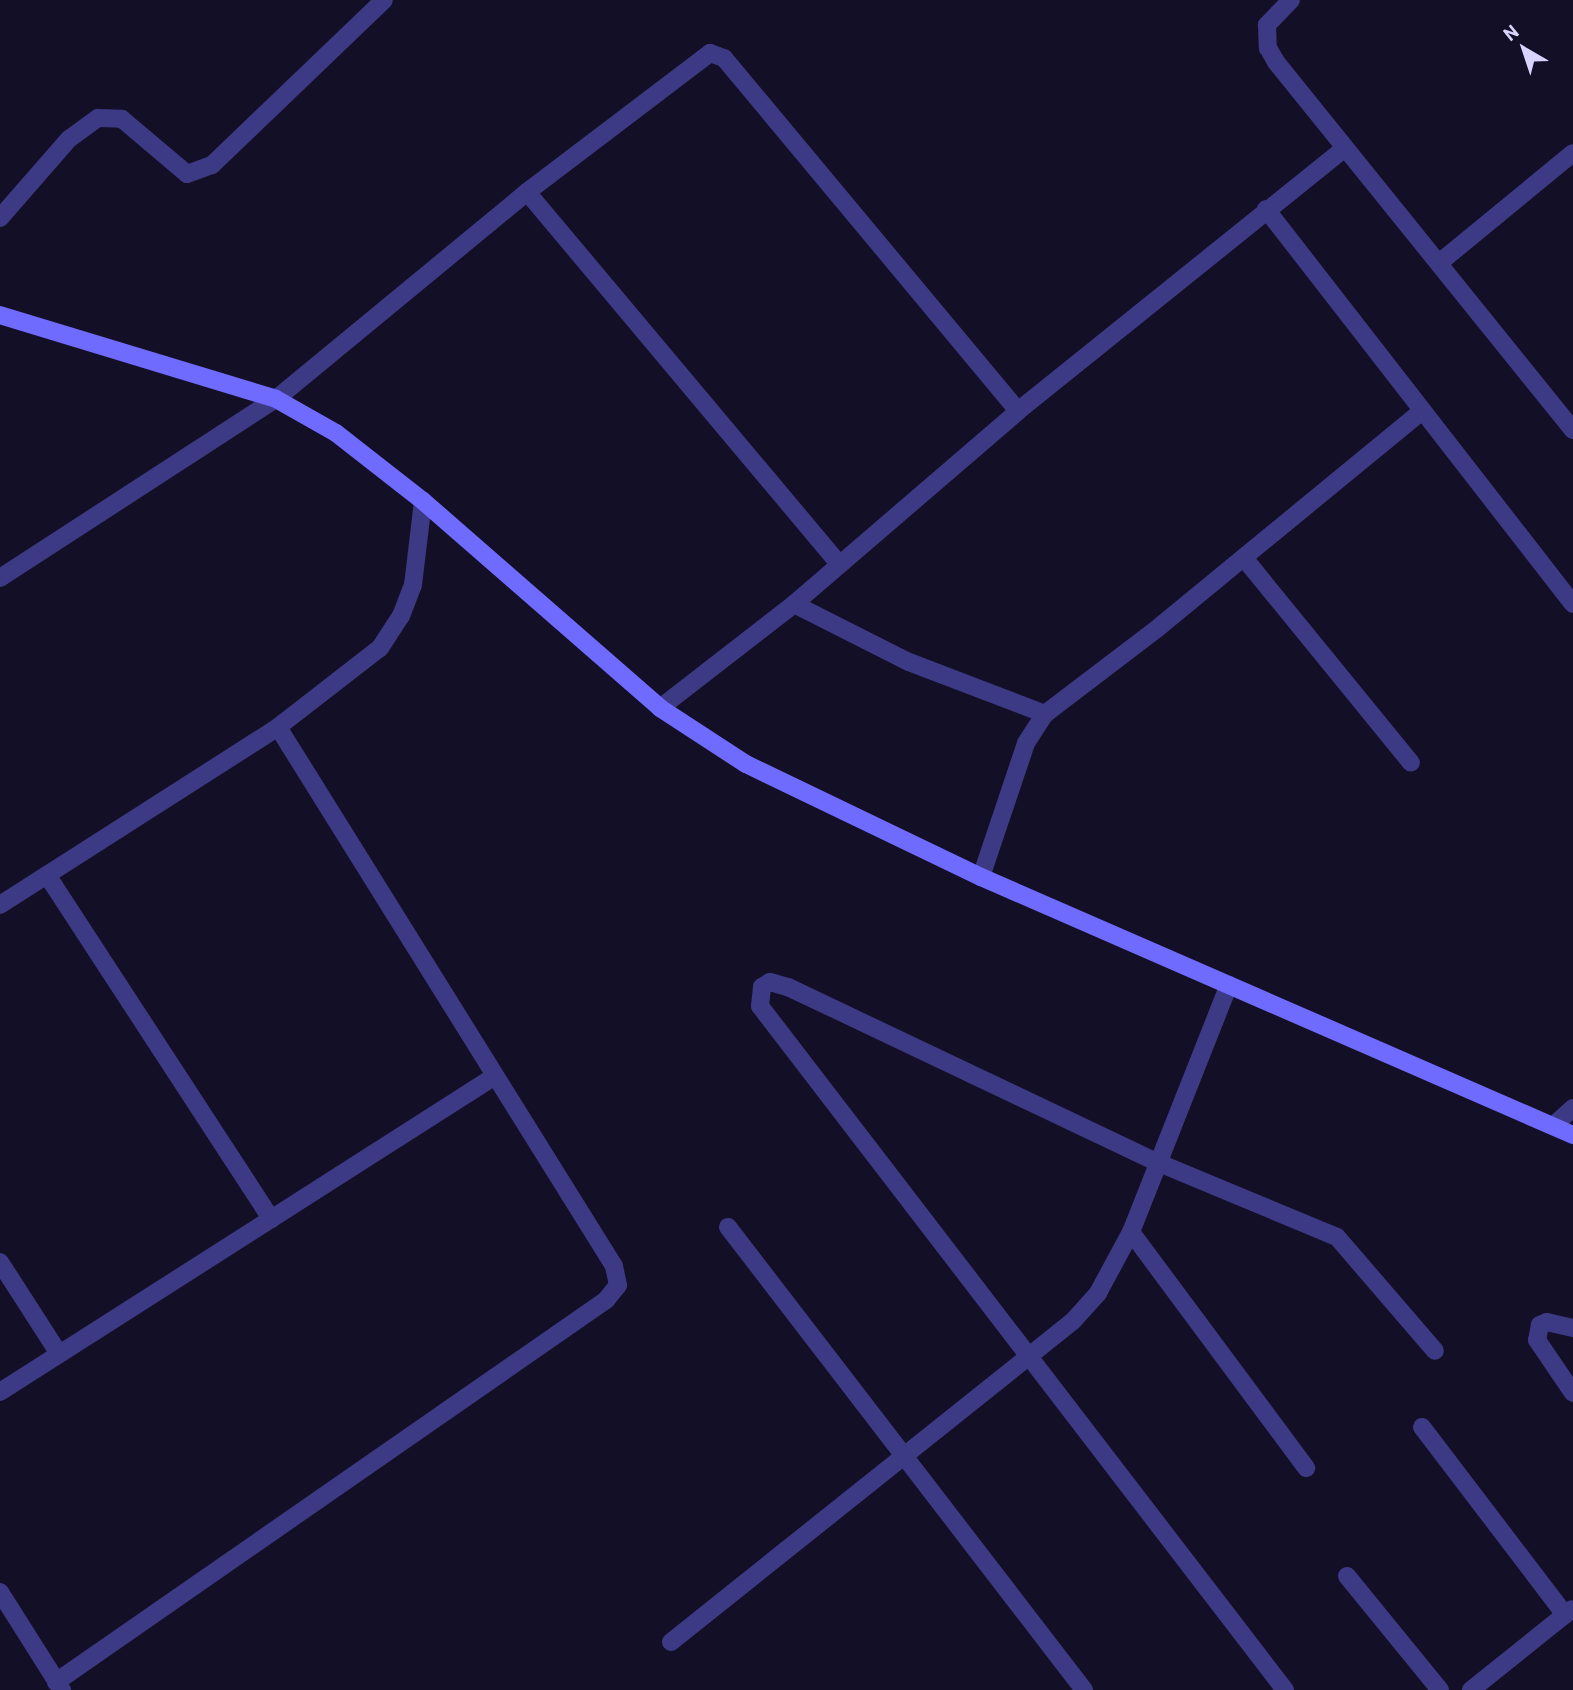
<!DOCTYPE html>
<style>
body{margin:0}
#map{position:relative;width:1573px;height:1690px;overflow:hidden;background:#130f26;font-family:Barlow,sans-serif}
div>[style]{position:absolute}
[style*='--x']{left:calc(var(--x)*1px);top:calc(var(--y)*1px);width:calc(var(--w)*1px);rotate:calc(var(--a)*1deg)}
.lane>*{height:18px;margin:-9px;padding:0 9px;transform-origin:9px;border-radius:9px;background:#3d3a85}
.street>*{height:18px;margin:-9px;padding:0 9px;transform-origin:9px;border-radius:9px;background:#3d3a85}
.secondary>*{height:18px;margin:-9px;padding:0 9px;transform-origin:9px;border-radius:9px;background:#6f6bff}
span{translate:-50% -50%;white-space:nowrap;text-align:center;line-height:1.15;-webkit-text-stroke:5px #130f26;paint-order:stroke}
.north{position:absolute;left:1489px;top:14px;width:70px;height:70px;-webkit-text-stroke:5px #130f26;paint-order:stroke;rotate:321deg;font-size:19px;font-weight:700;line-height:28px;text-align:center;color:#d9d4ff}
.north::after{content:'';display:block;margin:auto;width:24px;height:32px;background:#d9d4ff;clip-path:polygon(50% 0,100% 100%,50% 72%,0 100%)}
</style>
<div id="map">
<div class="lane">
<i style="--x:0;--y:218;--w:105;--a:-48.9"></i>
<i style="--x:69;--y:139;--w:36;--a:-36"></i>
<i style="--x:98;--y:118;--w:24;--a:2"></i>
<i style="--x:122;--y:119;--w:85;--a:40.2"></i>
<i style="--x:187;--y:174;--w:27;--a:-20"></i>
<i style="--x:212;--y:165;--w:238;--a:-43.8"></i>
<i style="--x:1244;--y:558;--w:264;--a:50.8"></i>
</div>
<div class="street">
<i style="--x:1291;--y:0;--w:35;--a:134"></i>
<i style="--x:1267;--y:25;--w:23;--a:88"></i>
<i style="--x:1268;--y:48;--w:16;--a:60"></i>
<i style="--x:1276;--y:62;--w:473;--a:51.1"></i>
<i style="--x:527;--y:192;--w:484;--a:50"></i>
<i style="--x:1266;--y:209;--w:500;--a:52.15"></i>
<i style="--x:1439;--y:263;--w:173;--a:-39.4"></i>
<i style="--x:0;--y:578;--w:329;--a:-33"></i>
<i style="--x:276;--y:399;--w:325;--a:-39.5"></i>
<i style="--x:527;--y:192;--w:230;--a:-37.2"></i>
<i style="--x:710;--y:53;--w:15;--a:20"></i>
<i style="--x:724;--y:58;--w:459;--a:50.2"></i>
<i style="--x:794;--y:604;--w:129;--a:26.8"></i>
<i style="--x:909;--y:662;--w:146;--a:20.9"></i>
<i style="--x:660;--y:708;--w:170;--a:-37.8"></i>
<i style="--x:794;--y:604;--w:296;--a:-40.7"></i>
<i style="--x:1018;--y:411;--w:418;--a:-38.8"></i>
<i style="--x:47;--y:875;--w:411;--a:56.9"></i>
<i style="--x:981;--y:877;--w:141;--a:-71.4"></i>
<i style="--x:1026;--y:743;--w:35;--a:-57"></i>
<i style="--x:1045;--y:714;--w:143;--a:-37.3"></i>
<i style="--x:1159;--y:627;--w:340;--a:-39.4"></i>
<i style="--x:0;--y:905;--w:330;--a:-32.6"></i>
<i style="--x:278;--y:727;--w:129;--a:-37.8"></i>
<i style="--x:380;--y:648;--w:38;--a:-57"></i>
<i style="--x:401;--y:616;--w:33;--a:-69"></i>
<i style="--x:413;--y:585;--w:85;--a:-83.2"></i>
<i style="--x:1553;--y:1126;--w:27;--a:-42"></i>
<i style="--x:728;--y:1227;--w:584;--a:52.44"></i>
<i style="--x:1131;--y:1232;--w:294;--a:53.4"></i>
<i style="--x:0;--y:1262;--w:109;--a:57.3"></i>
<i style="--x:1573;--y:1328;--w:27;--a:-167"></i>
<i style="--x:1547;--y:1322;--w:8;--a:157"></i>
<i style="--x:1540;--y:1325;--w:15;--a:101"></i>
<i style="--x:1537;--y:1340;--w:64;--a:55.8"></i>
<i style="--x:0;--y:1392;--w:587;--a:-32.55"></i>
<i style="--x:1422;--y:1427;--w:236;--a:52.7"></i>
<i style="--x:1347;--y:1576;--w:147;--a:50.8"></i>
<i style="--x:0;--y:1592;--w:116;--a:57.7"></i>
<i style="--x:671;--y:1642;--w:514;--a:-38.61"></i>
<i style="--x:1073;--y:1321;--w:38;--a:-48"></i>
<i style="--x:1098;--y:1293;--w:69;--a:-61.6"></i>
<i style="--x:1131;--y:1232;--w:266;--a:-68.4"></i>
<i style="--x:56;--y:1682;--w:670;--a:-34.78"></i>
<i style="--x:606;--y:1300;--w:19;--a:-51"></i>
<i style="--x:618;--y:1285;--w:19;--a:-102"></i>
<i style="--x:614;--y:1266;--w:635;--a:-121.94"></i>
<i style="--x:1285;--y:1690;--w:862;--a:-127.51"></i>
<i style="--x:760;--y:1006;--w:19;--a:-84"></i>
<i style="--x:762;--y:987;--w:9;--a:-32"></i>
<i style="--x:770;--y:982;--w:19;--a:16"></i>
<i style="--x:788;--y:987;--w:411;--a:25.4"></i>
<i style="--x:1159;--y:1163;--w:193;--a:22.6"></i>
<i style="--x:1337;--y:1237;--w:150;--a:49.3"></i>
<i style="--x:1471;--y:1690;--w:129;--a:-38.7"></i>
</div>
<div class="secondary">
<i style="--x:0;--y:315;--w:288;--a:16.9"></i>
<i style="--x:276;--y:399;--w:69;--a:29.5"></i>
<i style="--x:336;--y:433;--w:110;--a:38"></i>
<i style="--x:423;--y:501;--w:315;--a:41.1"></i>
<i style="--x:660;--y:708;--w:103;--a:33.1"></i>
<i style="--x:746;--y:764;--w:261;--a:25.7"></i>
<i style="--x:981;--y:877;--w:646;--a:23.55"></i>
</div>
<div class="north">N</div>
</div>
